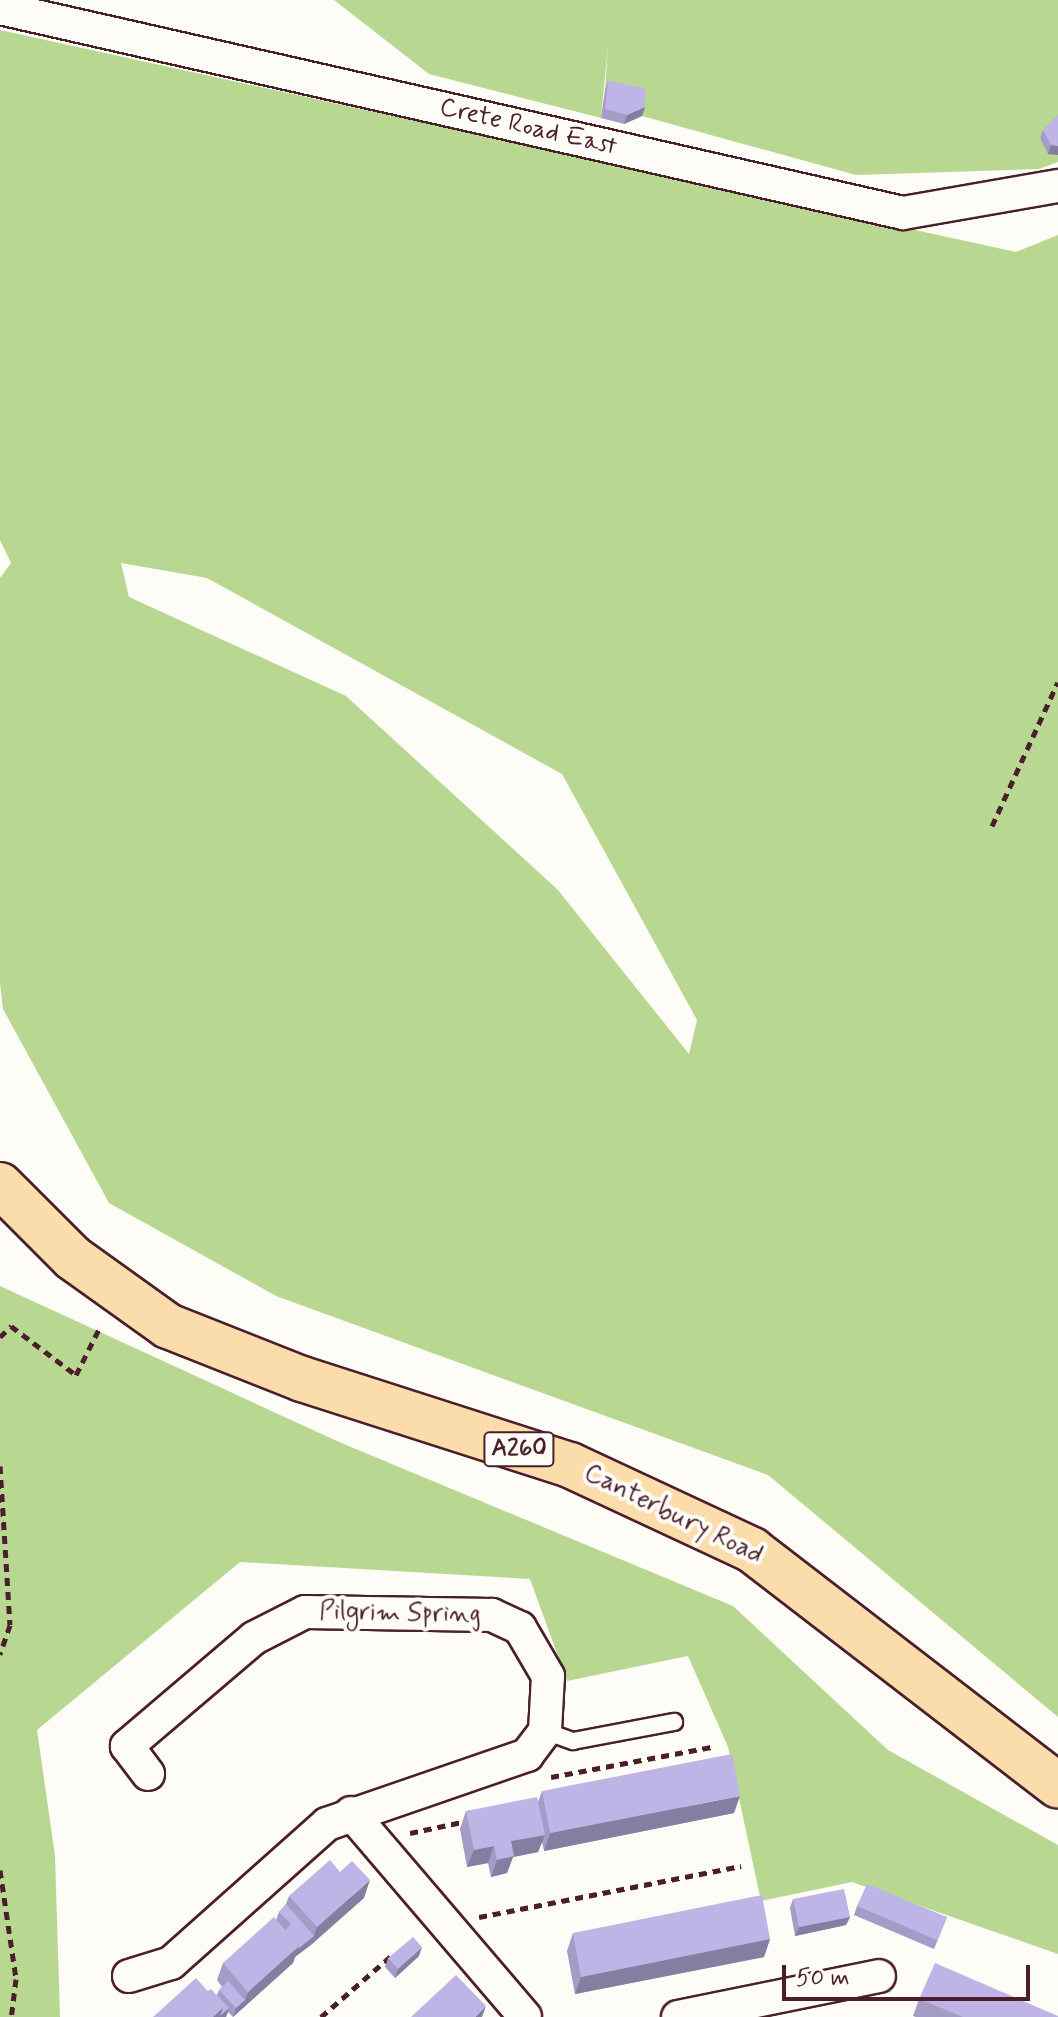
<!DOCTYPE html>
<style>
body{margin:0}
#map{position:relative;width:1058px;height:2017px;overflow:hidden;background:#fdfcf7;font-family:Mynerve,sans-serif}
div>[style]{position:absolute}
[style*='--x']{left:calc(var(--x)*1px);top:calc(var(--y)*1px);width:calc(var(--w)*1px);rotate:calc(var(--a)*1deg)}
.green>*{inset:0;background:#b8d891}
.path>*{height:5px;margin-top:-2.5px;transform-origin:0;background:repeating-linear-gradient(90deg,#4a1f2b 0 8px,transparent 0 14px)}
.roads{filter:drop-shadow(2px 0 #4a1f2b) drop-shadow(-2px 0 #4a1f2b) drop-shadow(0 2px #4a1f2b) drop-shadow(0 -2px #4a1f2b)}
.service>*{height:16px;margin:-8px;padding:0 8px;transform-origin:8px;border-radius:8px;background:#fdfcf7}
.minor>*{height:32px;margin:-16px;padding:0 16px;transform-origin:16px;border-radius:16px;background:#fdfcf7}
.primary>*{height:44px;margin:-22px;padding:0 22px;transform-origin:22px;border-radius:22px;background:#fbddab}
.wall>*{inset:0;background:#a49bc6}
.shaded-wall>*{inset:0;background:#867ea1}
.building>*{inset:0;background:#bfb4e6}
span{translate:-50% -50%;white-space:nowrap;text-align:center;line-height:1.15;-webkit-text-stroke:8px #fdfcf7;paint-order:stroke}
.shield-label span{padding:2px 6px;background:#fdfcf7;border:2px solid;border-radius:6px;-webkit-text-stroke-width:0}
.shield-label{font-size:24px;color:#4a1f2b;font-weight:700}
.street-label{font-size:26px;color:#4a1f2b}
.scale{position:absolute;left:782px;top:1965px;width:248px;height:36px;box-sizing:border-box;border:4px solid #4a1f2b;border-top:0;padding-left:10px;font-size:24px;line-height:28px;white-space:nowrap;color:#4a1f2b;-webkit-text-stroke:6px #fdfcf7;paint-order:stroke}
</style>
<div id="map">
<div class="green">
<i style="clip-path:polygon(334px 0,1058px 0,1058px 162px,1039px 169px,856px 175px,642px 116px,605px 90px,608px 46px,601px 118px,429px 74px)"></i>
<i style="clip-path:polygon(evenodd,0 30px,1016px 252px,1058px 235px,1058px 1717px,768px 1475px,276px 1296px,109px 1203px,3px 1009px,0 983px,0 578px,11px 563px,0 540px,0 30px,121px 563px,207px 578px,562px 774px,697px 1020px,689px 1054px,558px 890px,346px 696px,129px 597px,121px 563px)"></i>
<i style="clip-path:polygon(0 1286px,339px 1442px,733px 1606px,888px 1750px,1058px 1845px,1058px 1954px,852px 1882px,761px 1901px,728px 1747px,688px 1656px,567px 1681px,530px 1579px,240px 1562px,37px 1730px,55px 1856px,60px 2017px,0 2017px)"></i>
</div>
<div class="path">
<i style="--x:992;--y:826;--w:158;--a:-65.4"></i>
<i style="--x:0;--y:1337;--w:16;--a:-45"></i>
<i style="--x:11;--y:1326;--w:81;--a:37"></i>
<i style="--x:76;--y:1375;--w:51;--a:-63.4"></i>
<i style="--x:0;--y:1466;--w:159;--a:86.4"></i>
<i style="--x:10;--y:1625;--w:31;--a:109"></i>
<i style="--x:551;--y:1777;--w:163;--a:-10.6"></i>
<i style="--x:410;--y:1833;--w:58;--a:-11.9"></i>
<i style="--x:0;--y:1870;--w:110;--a:81.6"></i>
<i style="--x:16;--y:1979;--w:38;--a:97"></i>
<i style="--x:479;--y:1917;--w:267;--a:-11"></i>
<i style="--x:321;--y:2017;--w:93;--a:-41.1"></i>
</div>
<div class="roads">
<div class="service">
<i style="--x:545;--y:1731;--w:30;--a:20"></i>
<i style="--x:573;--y:1741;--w:103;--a:-10.7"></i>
</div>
<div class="minor">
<i style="--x:0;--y:8;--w:926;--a:12.79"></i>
<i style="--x:903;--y:213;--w:157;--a:-9.9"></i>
<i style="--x:351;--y:1813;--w:268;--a:49.5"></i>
<i style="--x:129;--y:1976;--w:44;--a:-17.2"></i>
<i style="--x:171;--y:1963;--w:209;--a:-41.7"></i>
<i style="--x:327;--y:1824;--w:212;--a:-19"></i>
<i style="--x:527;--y:1755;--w:30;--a:-53"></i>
<i style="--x:545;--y:1731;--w:55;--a:-86.9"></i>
<i style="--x:548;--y:1676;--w:56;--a:-120.3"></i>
<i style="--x:520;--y:1628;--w:31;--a:-155"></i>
<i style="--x:492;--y:1615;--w:187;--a:-179.1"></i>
<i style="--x:305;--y:1612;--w:57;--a:153"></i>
<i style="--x:254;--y:1638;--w:167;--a:139.6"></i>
<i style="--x:127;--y:1746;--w:35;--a:53"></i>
<i style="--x:678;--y:2017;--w:205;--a:-11.5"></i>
</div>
<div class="primary">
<i style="--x:0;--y:1185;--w:103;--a:45"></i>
<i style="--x:73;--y:1258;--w:117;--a:35.6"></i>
<i style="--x:168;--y:1326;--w:144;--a:21.6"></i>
<i style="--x:302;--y:1379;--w:281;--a:17.8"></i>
<i style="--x:570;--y:1465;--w:201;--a:25"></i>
<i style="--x:752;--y:1550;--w:386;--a:37.6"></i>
</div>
</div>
<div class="wall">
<i style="clip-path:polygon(608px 81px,645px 107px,642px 116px,624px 124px,601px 118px,605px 90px)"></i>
<i style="clip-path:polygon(1058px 115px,1058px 155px,1048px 154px,1040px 138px,1043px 130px)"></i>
<i style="clip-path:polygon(542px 1791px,734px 1813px,544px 1851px,542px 1842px,538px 1852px,513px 1857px,507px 1873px,491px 1877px,488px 1863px,467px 1867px,460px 1829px,466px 1811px,538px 1802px)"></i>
<i style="clip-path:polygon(289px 1896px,364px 1898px,295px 1957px,293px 1963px,233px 2017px,228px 2012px,226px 2017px,153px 2017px,208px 1991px,217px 1995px,219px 1990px,222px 1987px,217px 1980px,223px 1963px,276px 1920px,279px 1912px,286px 1904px)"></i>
<i style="clip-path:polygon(793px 1899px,850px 1917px,846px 1925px,795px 1936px,790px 1908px)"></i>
<i style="clip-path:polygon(857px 1906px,947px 1917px,934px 1949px,854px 1915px)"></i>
<i style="clip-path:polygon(573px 1933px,770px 1939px,764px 1957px,575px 1994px,567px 1951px)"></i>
<i style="clip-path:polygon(419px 1956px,395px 1978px,385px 1967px,388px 1958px)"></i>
<i style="clip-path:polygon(919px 1999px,1058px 2017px,916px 2017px,913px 2016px)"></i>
</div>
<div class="shaded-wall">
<i style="clip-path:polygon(645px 107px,642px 116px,624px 124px,627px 115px)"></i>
<i style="clip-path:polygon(1051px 145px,1058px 146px,1058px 155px,1048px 154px)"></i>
<i style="clip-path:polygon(740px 1796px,734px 1813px,544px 1851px,550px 1833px)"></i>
<i style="clip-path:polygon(545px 1835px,538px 1852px,513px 1857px,507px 1873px,491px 1877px,497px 1860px,511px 1841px)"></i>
<i style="clip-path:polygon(494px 1846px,488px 1863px,467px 1867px,474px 1850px)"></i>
<i style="clip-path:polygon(370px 1880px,364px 1898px,311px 1945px,317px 1927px)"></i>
<i style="clip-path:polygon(850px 1917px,846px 1925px,795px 1936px,799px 1927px)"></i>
<i style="clip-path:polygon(314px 1936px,311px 1945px,295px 1957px,293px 1963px,233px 2017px,236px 2008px,245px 2000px,248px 1992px,299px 1946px)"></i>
<i style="clip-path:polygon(770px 1939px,764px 1957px,575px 1994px,581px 1977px)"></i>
<i style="clip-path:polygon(422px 1947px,419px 1956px,395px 1978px,398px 1969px)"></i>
<i style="clip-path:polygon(486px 2006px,482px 2017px,475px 2017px)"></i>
<i style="clip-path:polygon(223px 2008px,229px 2008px,226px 2017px,213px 2017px)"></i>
</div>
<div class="building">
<i style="clip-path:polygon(608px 81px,645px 88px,645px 107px,627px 115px,605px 109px)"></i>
<i style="clip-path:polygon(1058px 115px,1058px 146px,1051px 145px,1043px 130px)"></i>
<i style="clip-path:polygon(732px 1754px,740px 1796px,550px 1833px,542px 1791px)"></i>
<i style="clip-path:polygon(537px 1797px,545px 1835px,511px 1841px,514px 1856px,497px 1860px,494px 1846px,474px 1850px,466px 1811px)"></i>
<i style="clip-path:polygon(330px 1860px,340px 1872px,352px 1861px,370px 1880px,317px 1927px,289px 1896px)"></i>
<i style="clip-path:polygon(867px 1884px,947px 1917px,937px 1940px,857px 1906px)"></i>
<i style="clip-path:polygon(844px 1889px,850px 1917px,799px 1927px,793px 1899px)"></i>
<i style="clip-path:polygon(762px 1895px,770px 1939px,581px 1977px,573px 1933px)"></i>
<i style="clip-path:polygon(286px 1904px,314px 1936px,298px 1949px,299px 1946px,285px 1930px,291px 1924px,279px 1912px)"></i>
<i style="clip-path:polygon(274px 1917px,299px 1946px,248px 1992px,223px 1963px)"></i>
<i style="clip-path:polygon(413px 1937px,422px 1947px,398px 1969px,388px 1958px)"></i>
<i style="clip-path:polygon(935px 1963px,1058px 2016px,1058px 2017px,963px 2017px,919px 1999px)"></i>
<i style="clip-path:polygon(456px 1975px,486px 2006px,475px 2017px,411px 2017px)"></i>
<i style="clip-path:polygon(196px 1978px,223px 2008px,213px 2017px,153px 2017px)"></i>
<i style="clip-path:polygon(228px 1981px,245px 2000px,236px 2008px,219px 1990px)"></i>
<i style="clip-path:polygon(211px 1989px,229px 2008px,220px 2016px,223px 2008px,208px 1991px)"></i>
</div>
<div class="shield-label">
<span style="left:519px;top:1449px">A260</span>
</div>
<div class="street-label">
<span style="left:528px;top:128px;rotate:13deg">Crete Road East</span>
<span style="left:673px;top:1515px;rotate:26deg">Canterbury Road</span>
<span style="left:400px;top:1614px;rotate:1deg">Pilgrim Spring</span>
</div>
<div class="scale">50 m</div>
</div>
